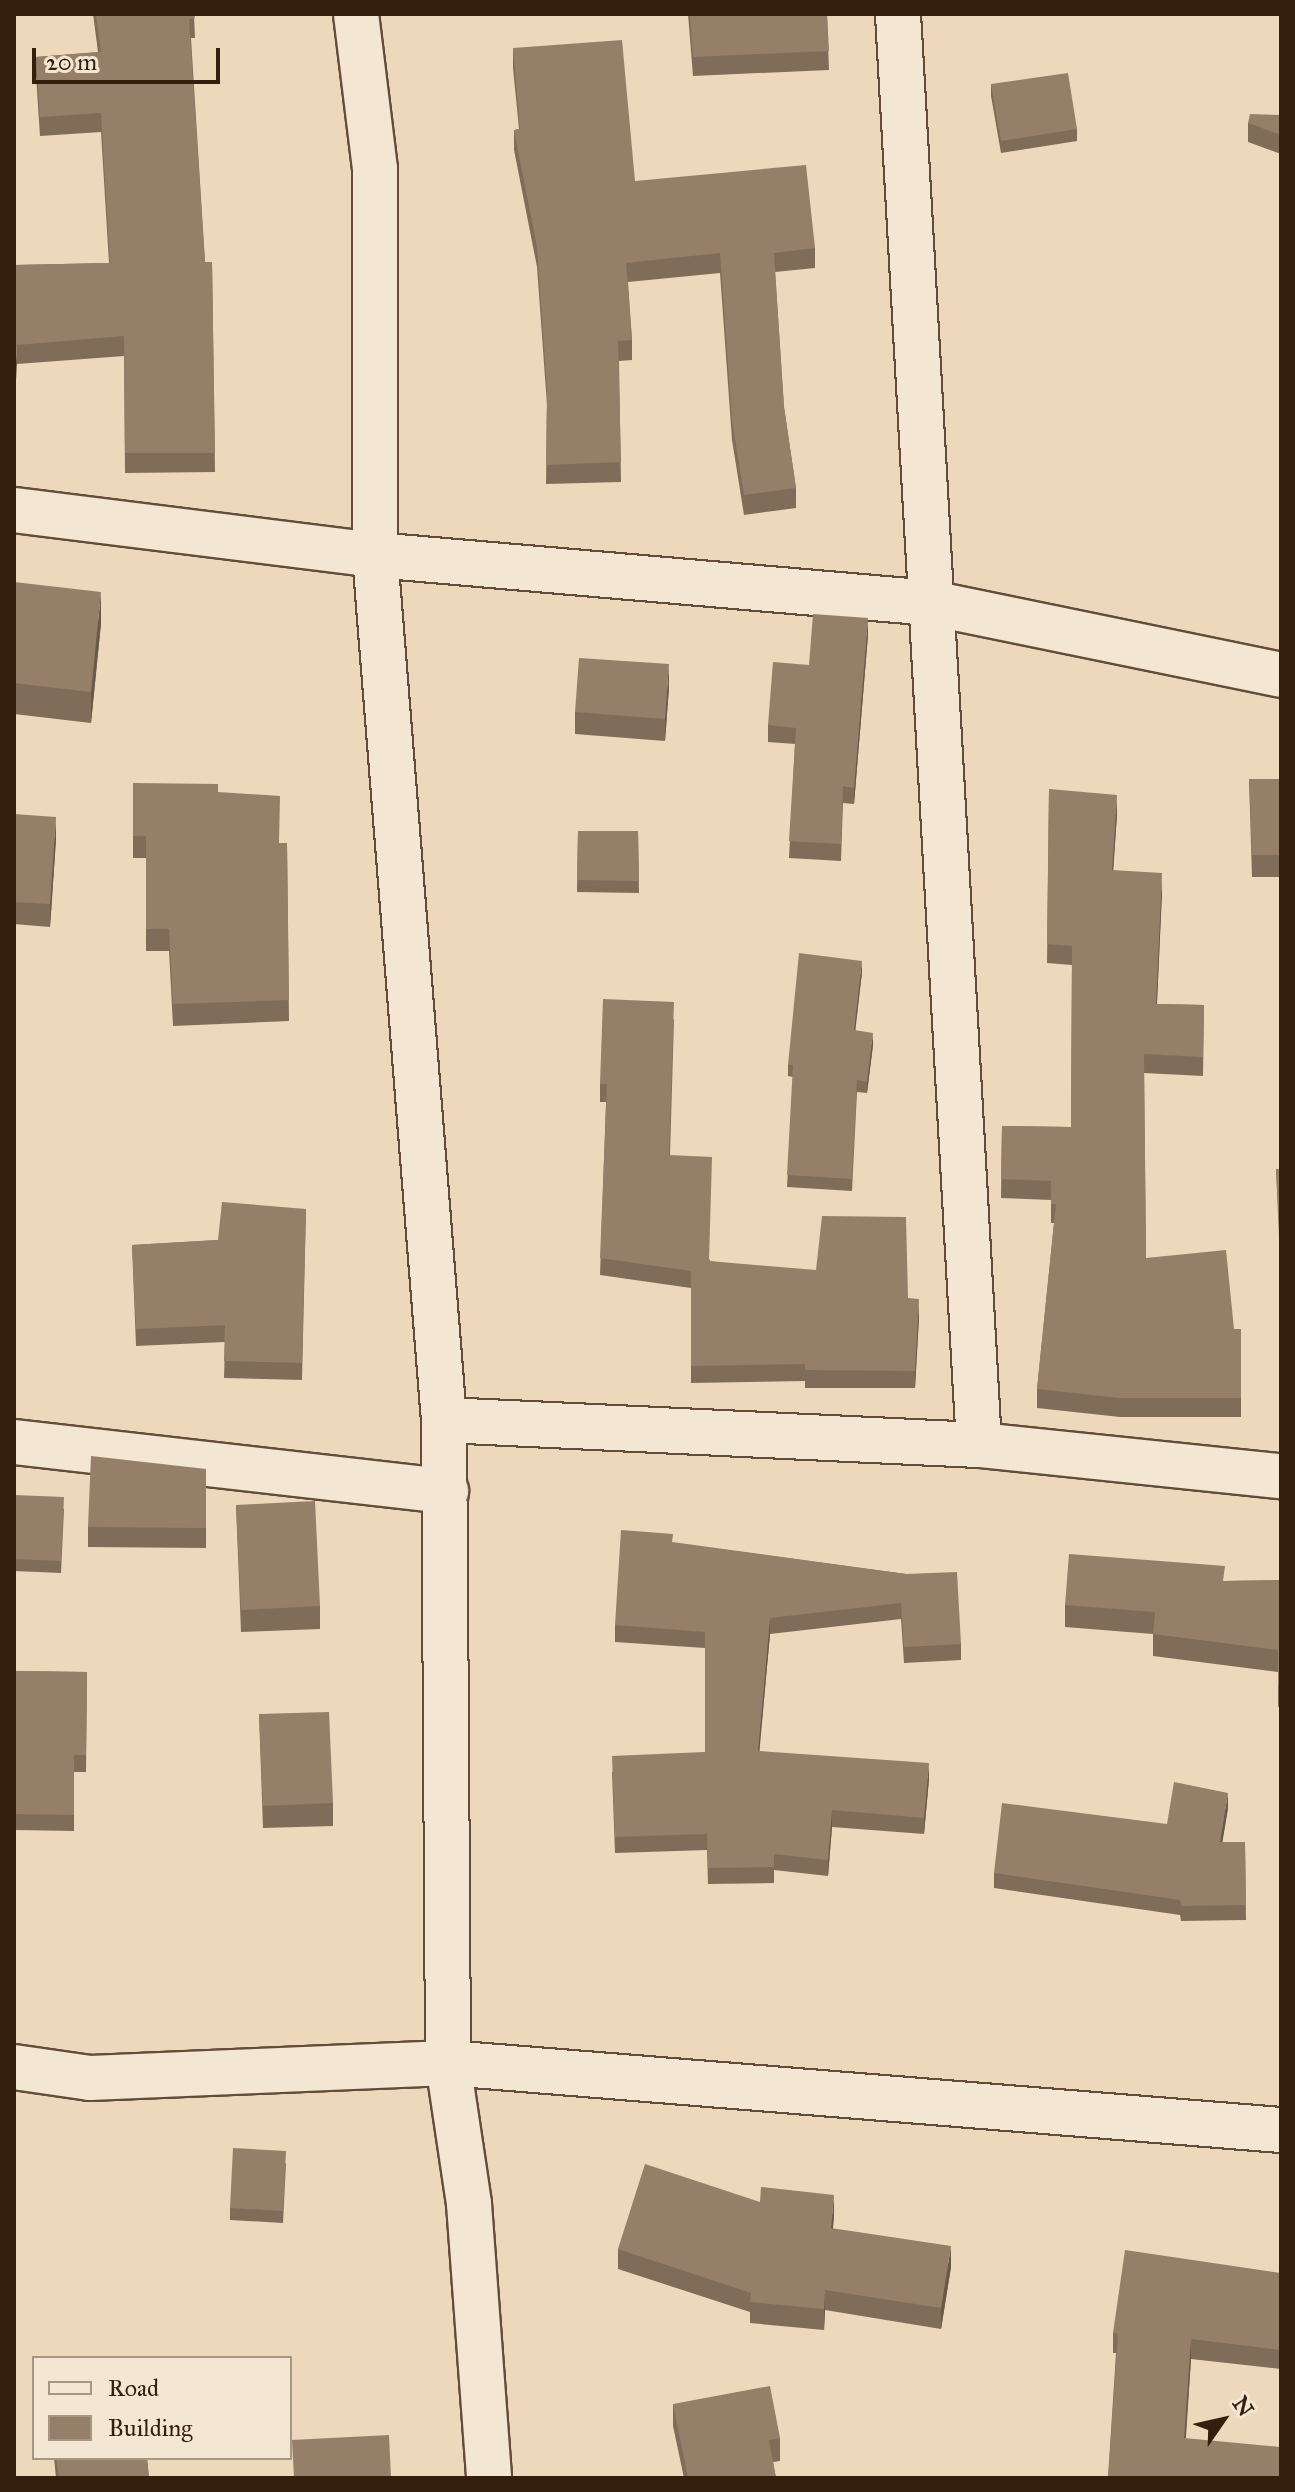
<!DOCTYPE html>
<style>
body{margin:0}
#map{position:relative;width:1295px;height:2492px;overflow:hidden;background:#edd8bc;font-family:"IM FELL Great Primer",serif}
div>[style]{position:absolute}
[style*='--x']{left:calc(var(--x)*1px);top:calc(var(--y)*1px);width:calc(var(--w)*1px);rotate:calc(var(--a)*1deg)}
.roads{filter:drop-shadow(2px 0 #634c39) drop-shadow(-2px 0 #634c39) drop-shadow(0 2px #634c39) drop-shadow(0 -2px #634c39)}
.minor>*{height:44px;margin:-22px;padding:0 22px;transform-origin:22px;border-radius:22px;background:#f3e6d3}
.wall>*{inset:0;background:#806d59}
.shaded-wall>*{inset:0;background:#685949}
.building>*{inset:0;background:#957f68}
span{translate:-50% -50%;white-space:nowrap;text-align:center;line-height:1.15;-webkit-text-stroke:8px #f3e6d3;paint-order:stroke}
.frame{position:absolute;inset:0;border:16px solid #351e0d;pointer-events:none}
.legend{position:absolute;left:32px;top:2356px;width:260px;height:104px;box-sizing:border-box;background:#f3e6d3;border:2px solid #a79684;margin:0;padding:10px 14px;list-style:none;font-size:24px;color:#351e0d}
.legend li{display:flex;align-items:center;gap:16px;height:40px}
.legend b{width:40px;border:2px solid #a79684}
.north{position:absolute;left:1183px;top:2380px;width:80px;height:80px;-webkit-text-stroke:6px #f3e6d3;paint-order:stroke;rotate:56deg;font-size:22px;font-weight:700;line-height:32px;text-align:center;color:#351e0d}
.north::after{content:'';display:block;margin:auto;width:28px;height:36px;background:#351e0d;clip-path:polygon(50% 0,100% 100%,50% 72%,0 100%)}
.scale{position:absolute;left:32px;top:48px;width:188px;height:36px;box-sizing:border-box;border:4px solid #351e0d;border-top:0;padding-left:10px;font-size:24px;line-height:28px;white-space:nowrap;color:#351e0d;-webkit-text-stroke:6px #f3e6d3;paint-order:stroke}
</style>
<div id="map">
<div class="roads">
<div class="minor">
<i style="--x:356;--y:14;--w:156;--a:83"></i>
<i style="--x:375;--y:169;--w:386;--a:90"></i>
<i style="--x:375;--y:555;--w:868;--a:85.44"></i>
<i style="--x:444;--y:1420;--w:643;--a:89.64"></i>
<i style="--x:448;--y:2063;--w:143;--a:81.5"></i>
<i style="--x:469;--y:2204;--w:275;--a:85.8"></i>
<i style="--x:898;--y:14;--w:1433;--a:86.76"></i>
<i style="--x:14;--y:510;--w:364;--a:7.1"></i>
<i style="--x:375;--y:555;--w:558;--a:4.93"></i>
<i style="--x:931;--y:603;--w:357;--a:11.6"></i>
<i style="--x:444;--y:1420;--w:536;--a:2.68"></i>
<i style="--x:979;--y:1445;--w:304;--a:5.9"></i>
<i style="--x:14;--y:1442;--w:435;--a:6.5"></i>
<i style="--x:14;--y:2067;--w:77;--a:8.2"></i>
<i style="--x:90;--y:2078;--w:358;--a:-2.4"></i>
<i style="--x:448;--y:2063;--w:836;--a:4.6"></i>
</div>
</div>
<div class="wall">
<i style="clip-path:polygon(93px 14px,194px 14px,195px 38px,191px 38px,205px 262px,212px 262px,215px 472px,125px 473px,124px 356px,17px 364px,14px 265px,109px 263px,101px 132px,40px 136px,36px 76px,36px 57px,98px 52px)"></i>
<i style="clip-path:polygon(688px 14px,827px 14px,829px 70px,693px 76px)"></i>
<i style="clip-path:polygon(513px 48px,635px 181px,815px 248px,815px 268px,775px 272px,784px 407px,796px 488px,796px 508px,744px 515px,732px 440px,720px 273px,628px 282px,632px 340px,632px 360px,619px 361px,621px 482px,546px 484px,547px 405px,537px 267px,514px 150px,514px 130px,519px 129px,513px 68px)"></i>
<i style="clip-path:polygon(991px 84px,1077px 129px,1077px 141px,1001px 153px,991px 96px)"></i>
<i style="clip-path:polygon(1281px 115px,1281px 154px,1248px 142px,1248px 123px)"></i>
<i style="clip-path:polygon(14px 582px,101px 623px,91px 723px,14px 714px)"></i>
<i style="clip-path:polygon(868px 635px,854px 804px,843px 803px,841px 861px,789px 858px,795px 744px,768px 742px,768px 725px,809px 665px)"></i>
<i style="clip-path:polygon(669px 687px,665px 741px,575px 734px,575px 712px)"></i>
<i style="clip-path:polygon(1249px 779px,1281px 779px,1281px 877px,1252px 877px)"></i>
<i style="clip-path:polygon(133px 783px,218px 792px,279px 843px,287px 843px,289px 1021px,173px 1026px,169px 951px,146px 951px,146px 858px,133px 858px)"></i>
<i style="clip-path:polygon(1049px 789px,1117px 814px,1113px 870px,1162px 892px,1157px 1004px,1204px 1005px,1203px 1076px,1144px 1073px,1146px 1258px,1234px 1329px,1241px 1329px,1241px 1417px,1120px 1417px,1037px 1408px,1037px 1389px,1054px 1223px,1051px 1223px,1051px 1200px,1001px 1198px,1002px 1126px,1071px 1127px,1072px 965px,1047px 963px)"></i>
<i style="clip-path:polygon(14px 814px,56px 839px,50px 927px,14px 924px)"></i>
<i style="clip-path:polygon(578px 831px,638px 831px,639px 893px,577px 892px)"></i>
<i style="clip-path:polygon(862px 972px,855px 1030px,873px 1045px,867px 1093px,857px 1092px,852px 1191px,787px 1187px,793px 1077px,788px 1076px,788px 1065px)"></i>
<i style="clip-path:polygon(674px 1019px,670px 1155px,710px 1261px,908px 1298px,919px 1317px,915px 1388px,805px 1388px,805px 1381px,691px 1383px,691px 1288px,600px 1275px,606px 1102px,600px 1102px,600px 1084px)"></i>
<i style="clip-path:polygon(1276px 1169px,1281px 1169px,1281px 1235px,1279px 1236px)"></i>
<i style="clip-path:polygon(306px 1209px,302px 1380px,224px 1378px,225px 1342px,136px 1346px,132px 1245px,218px 1240px)"></i>
<i style="clip-path:polygon(206px 1469px,206px 1548px,88px 1547px,88px 1527px)"></i>
<i style="clip-path:polygon(14px 1495px,64px 1509px,61px 1573px,14px 1571px)"></i>
<i style="clip-path:polygon(236px 1505px,320px 1606px,320px 1629px,241px 1632px)"></i>
<i style="clip-path:polygon(673px 1543px,906px 1574px,961px 1644px,961px 1660px,904px 1663px,901px 1619px,770px 1634px,759px 1751px,929px 1779px,924px 1834px,832px 1827px,828px 1876px,774px 1870px,774px 1883px,708px 1884px,707px 1850px,615px 1853px,612px 1772px,705px 1752px,705px 1648px,615px 1642px,615px 1625px)"></i>
<i style="clip-path:polygon(1281px 1580px,1281px 1707px,1278px 1707px,1278px 1672px,1153px 1656px,1153px 1634px,1065px 1627px,1065px 1605px,1225px 1581px)"></i>
<i style="clip-path:polygon(14px 1671px,87px 1672px,86px 1772px,74px 1772px,74px 1831px,14px 1830px)"></i>
<i style="clip-path:polygon(259px 1714px,333px 1803px,333px 1826px,263px 1828px)"></i>
<i style="clip-path:polygon(1228px 1808px,1222px 1842px,1245px 1842px,1246px 1920px,1181px 1921px,1180px 1915px,994px 1888px,994px 1873px)"></i>
<i style="clip-path:polygon(286px 2163px,283px 2223px,230px 2220px,230px 2208px)"></i>
<i style="clip-path:polygon(760px 2202px,834px 2215px,833px 2229px,951px 2267px,941px 2329px,825px 2310px,824px 2330px,750px 2323px,750px 2312px,618px 2269px,618px 2249px)"></i>
<i style="clip-path:polygon(1281px 2273px,1281px 2369px,1191px 2359px,1186px 2438px,1108px 2478px,1116px 2353px,1113px 2353px,1113px 2333px)"></i>
<i style="clip-path:polygon(673px 2404px,780px 2438px,780px 2461px,773px 2462px,776px 2478px,684px 2478px,673px 2426px)"></i>
<i style="clip-path:polygon(54px 2458px,147px 2458px,149px 2478px,56px 2478px)"></i>
</div>
<div class="shaded-wall">
<i style="clip-path:polygon(17px 345px,17px 364px,14px 416px,14px 396px)"></i>
<i style="clip-path:polygon(101px 592px,101px 623px,91px 723px,91px 692px)"></i>
<i style="clip-path:polygon(868px 618px,868px 635px,854px 804px,854px 788px)"></i>
<i style="clip-path:polygon(669px 664px,669px 687px,665px 741px,665px 719px)"></i>
<i style="clip-path:polygon(1117px 795px,1117px 814px,1112px 889px,1112px 870px)"></i>
<i style="clip-path:polygon(56px 817px,56px 839px,50px 927px,50px 904px)"></i>
<i style="clip-path:polygon(1162px 873px,1162px 892px,1156px 1023px,1156px 1004px)"></i>
<i style="clip-path:polygon(862px 961px,862px 972px,854px 1042px,854px 1030px)"></i>
<i style="clip-path:polygon(873px 1033px,873px 1045px,867px 1093px,867px 1082px)"></i>
<i style="clip-path:polygon(919px 1299px,919px 1317px,915px 1388px,915px 1371px)"></i>
<i style="clip-path:polygon(770px 1618px,770px 1634px,758px 1767px,758px 1751px)"></i>
<i style="clip-path:polygon(929px 1763px,929px 1779px,924px 1834px,924px 1818px)"></i>
<i style="clip-path:polygon(1228px 1793px,1228px 1808px,1220px 1857px,1220px 1842px)"></i>
<i style="clip-path:polygon(832px 1810px,832px 1827px,828px 1876px,828px 1860px)"></i>
<i style="clip-path:polygon(834px 2195px,834px 2215px,831px 2249px,831px 2228px)"></i>
<i style="clip-path:polygon(951px 2246px,951px 2267px,941px 2329px,941px 2308px)"></i>
<i style="clip-path:polygon(825px 2290px,825px 2310px,824px 2330px,824px 2309px)"></i>
<i style="clip-path:polygon(1191px 2339px,1191px 2359px,1184px 2458px,1184px 2438px)"></i>
</div>
<div class="building">
<i style="clip-path:polygon(96px 14px,194px 14px,195px 18px,189px 19px,205px 262px,212px 262px,215px 453px,125px 453px,124px 336px,17px 345px,14px 396px,14px 265px,110px 263px,101px 113px,40px 117px,36px 57px,101px 52px)"></i>
<i style="clip-path:polygon(690px 14px,827px 14px,829px 51px,693px 57px)"></i>
<i style="clip-path:polygon(622px 40px,635px 181px,806px 165px,815px 248px,774px 253px,784px 407px,796px 488px,744px 495px,732px 420px,720px 253px,626px 263px,632px 340px,618px 341px,621px 462px,546px 465px,547px 389px,537px 247px,514px 130px,520px 129px,513px 48px)"></i>
<i style="clip-path:polygon(1068px 73px,1077px 129px,1001px 141px,991px 84px)"></i>
<i style="clip-path:polygon(1250px 114px,1281px 115px,1281px 135px,1248px 123px)"></i>
<i style="clip-path:polygon(14px 582px,101px 592px,91px 692px,14px 683px)"></i>
<i style="clip-path:polygon(813px 614px,868px 618px,854px 788px,843px 786px,841px 844px,789px 841px,796px 728px,768px 725px,773px 662px,809px 665px)"></i>
<i style="clip-path:polygon(579px 658px,669px 664px,665px 719px,575px 712px)"></i>
<i style="clip-path:polygon(1249px 779px,1281px 779px,1281px 855px,1252px 855px)"></i>
<i style="clip-path:polygon(133px 783px,218px 784px,218px 792px,280px 796px,279px 843px,287px 843px,289px 1000px,173px 1004px,169px 929px,146px 929px,146px 836px,133px 836px)"></i>
<i style="clip-path:polygon(1049px 789px,1117px 795px,1112px 870px,1162px 873px,1156px 1004px,1204px 1005px,1203px 1057px,1144px 1054px,1146px 1258px,1226px 1250px,1234px 1329px,1241px 1329px,1241px 1398px,1120px 1398px,1037px 1389px,1056px 1204px,1051px 1204px,1051px 1181px,1001px 1179px,1002px 1126px,1071px 1127px,1072px 946px,1047px 944px)"></i>
<i style="clip-path:polygon(14px 814px,56px 817px,50px 904px,14px 902px)"></i>
<i style="clip-path:polygon(578px 831px,638px 831px,639px 881px,577px 880px)"></i>
<i style="clip-path:polygon(799px 953px,862px 961px,854px 1030px,873px 1033px,867px 1082px,857px 1080px,852px 1179px,787px 1175px,793px 1065px,788px 1065px)"></i>
<i style="clip-path:polygon(603px 999px,674px 1002px,669px 1155px,712px 1157px,709px 1261px,816px 1270px,822px 1216px,906px 1217px,908px 1298px,919px 1299px,915px 1371px,805px 1370px,805px 1364px,691px 1366px,691px 1271px,600px 1258px,607px 1084px,600px 1084px)"></i>
<i style="clip-path:polygon(1276px 1169px,1281px 1169px,1281px 1224px,1279px 1224px)"></i>
<i style="clip-path:polygon(222px 1202px,306px 1209px,302px 1363px,224px 1361px,225px 1325px,136px 1329px,132px 1245px,218px 1240px)"></i>
<i style="clip-path:polygon(91px 1456px,206px 1469px,206px 1528px,88px 1527px)"></i>
<i style="clip-path:polygon(14px 1495px,64px 1497px,61px 1561px,14px 1559px)"></i>
<i style="clip-path:polygon(315px 1501px,320px 1606px,241px 1610px,236px 1505px)"></i>
<i style="clip-path:polygon(621px 1530px,673px 1534px,672px 1542px,906px 1574px,957px 1572px,961px 1644px,904px 1647px,901px 1603px,770px 1618px,758px 1751px,929px 1763px,924px 1818px,832px 1810px,828px 1860px,774px 1854px,774px 1867px,708px 1868px,707px 1834px,615px 1837px,612px 1756px,705px 1752px,705px 1632px,615px 1625px)"></i>
<i style="clip-path:polygon(1069px 1554px,1225px 1566px,1223px 1581px,1281px 1580px,1281px 1685px,1278px 1685px,1278px 1650px,1153px 1634px,1155px 1612px,1065px 1605px)"></i>
<i style="clip-path:polygon(14px 1671px,87px 1672px,86px 1755px,74px 1755px,74px 1815px,14px 1814px)"></i>
<i style="clip-path:polygon(329px 1712px,333px 1803px,263px 1806px,259px 1714px)"></i>
<i style="clip-path:polygon(1174px 1782px,1228px 1793px,1220px 1842px,1245px 1842px,1246px 1905px,1181px 1906px,1180px 1900px,994px 1873px,1002px 1803px,1167px 1824px)"></i>
<i style="clip-path:polygon(233px 2148px,286px 2151px,283px 2211px,230px 2208px)"></i>
<i style="clip-path:polygon(645px 2164px,760px 2202px,761px 2187px,834px 2195px,831px 2228px,951px 2246px,941px 2308px,825px 2290px,824px 2309px,750px 2302px,751px 2293px,618px 2249px)"></i>
<i style="clip-path:polygon(1125px 2250px,1281px 2273px,1281px 2350px,1191px 2339px,1184px 2438px,1281px 2447px,1281px 2478px,1108px 2478px,1118px 2334px,1113px 2333px)"></i>
<i style="clip-path:polygon(770px 2386px,780px 2438px,769px 2440px,776px 2478px,688px 2478px,673px 2404px)"></i>
<i style="clip-path:polygon(389px 2435px,391px 2478px,294px 2478px,292px 2440px)"></i>
<i style="clip-path:polygon(56px 2458px,147px 2458px,149px 2478px,59px 2478px)"></i>
</div>
<div class="frame"></div>
<ul class="legend">
<li><b style="height:10px;background:#f3e6d3"></b>Road</li>
<li><b style="height:22px;background:#957f68"></b>Building</li>
</ul>
<div class="north">N</div>
<div class="scale">20 m</div>
</div>
